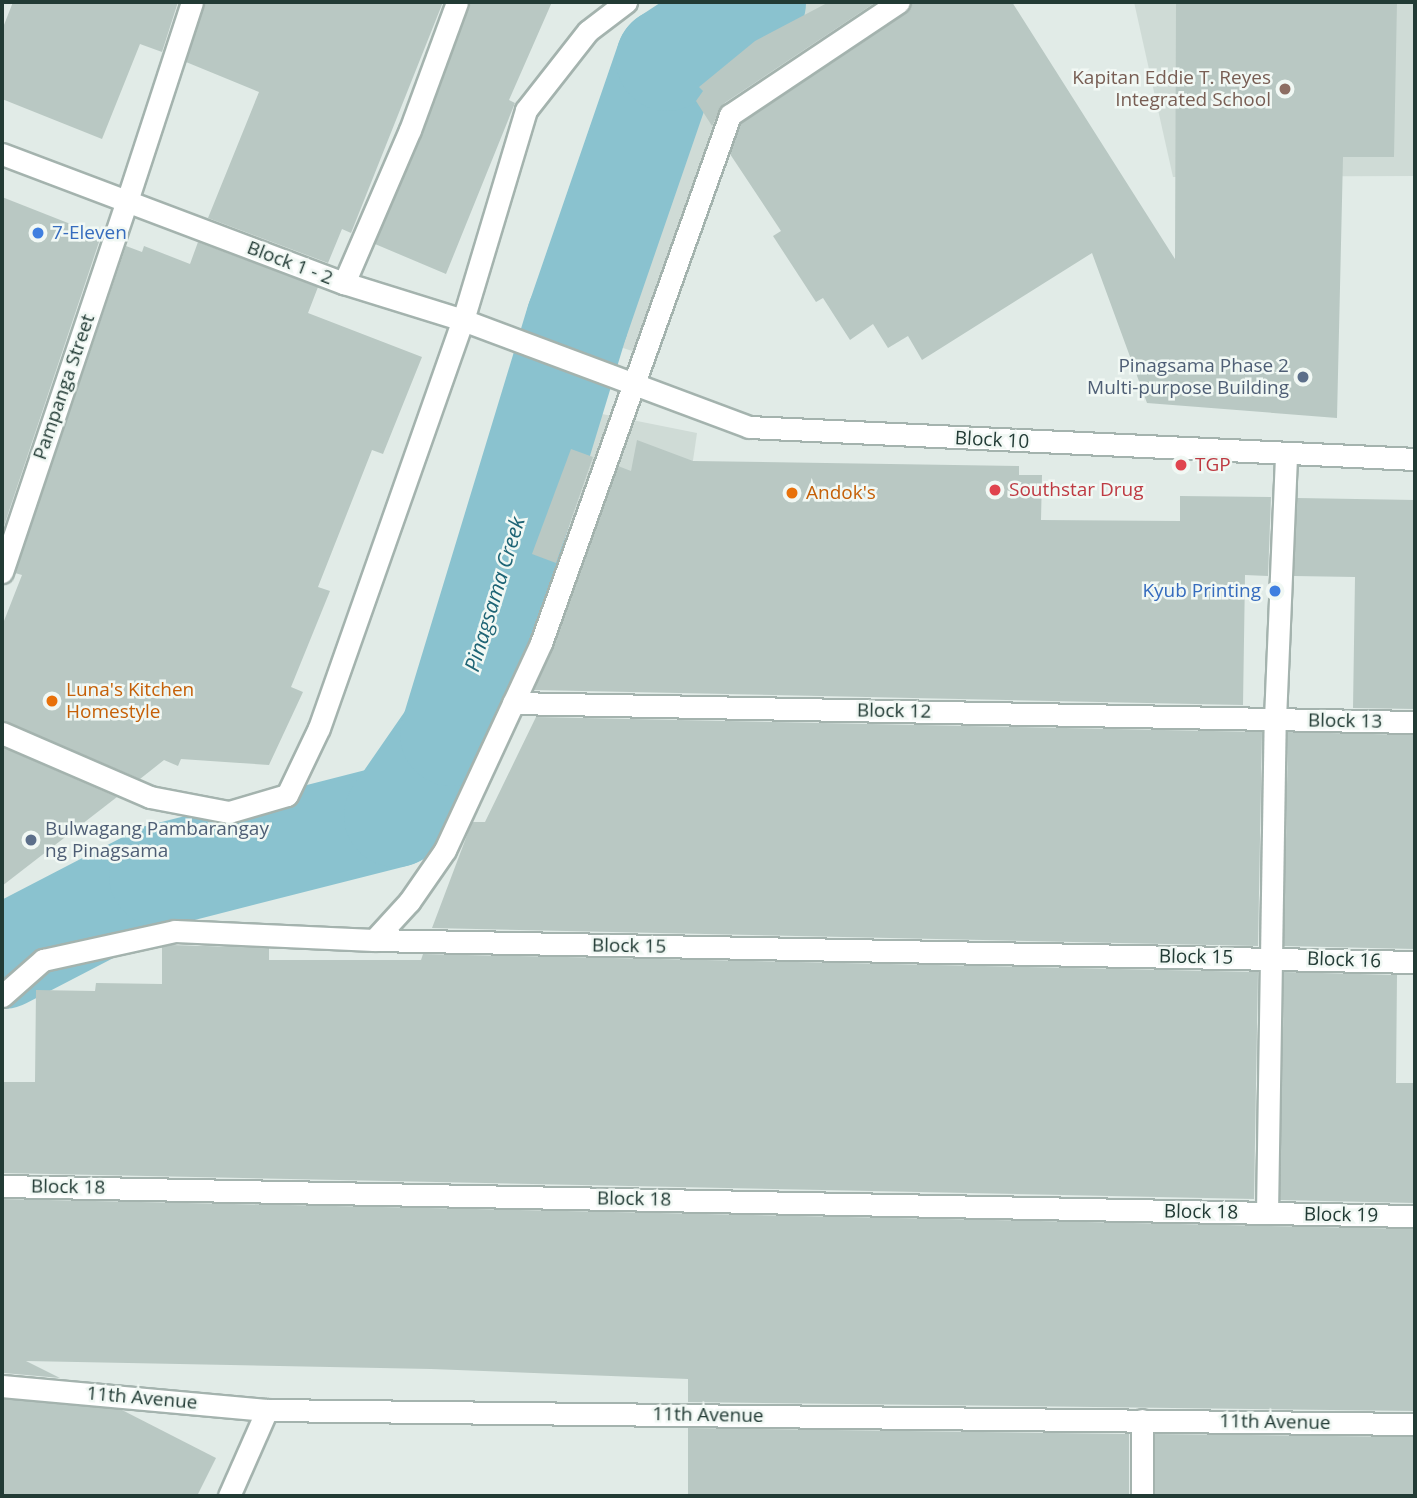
<!DOCTYPE html>
<style>
body{margin:0}
#map{position:relative;width:1417px;height:1498px;overflow:hidden;background:#e1ebe7;font-family:"Open Sans",sans-serif}
div>[style]{position:absolute}
[style*='--x']{left:calc(var(--x)*1px);top:calc(var(--y)*1px);width:calc(var(--w)*1px);rotate:calc(var(--a)*1deg)}
.built>*{inset:0;background:#cfdbd6}
.river>*{height:103px;margin:-51.5px;padding:0 51.5px;transform-origin:51.5px;border-radius:51.5px;background:#8ac2cf}
.building>*{inset:0;background:#b9c8c3}
.roads{filter:drop-shadow(2px 0 #a4b3ae) drop-shadow(-2px 0 #a4b3ae) drop-shadow(0 2px #a4b3ae) drop-shadow(0 -2px #a4b3ae)}
.street>*{height:21px;margin:-10.5px;padding:0 10.5px;transform-origin:10.5px;border-radius:10.5px;background:#fff}
.secondary>*{height:21px;margin:-10.5px;padding:0 10.5px;transform-origin:10.5px;border-radius:10.5px;background:#fff}
.dots>*{width:19px;height:19px;translate:-50% -50%;box-sizing:border-box;border:4px solid #f1f8f4;border-radius:50%}
span{translate:-50% -50%;white-space:nowrap;text-align:center;line-height:1.15;-webkit-text-stroke:5px #f1f8f4;paint-order:stroke}
.education-label{font-size:19px;color:#785e54}
.right{translate:-100% -50%;text-align:right}
.shop-label{font-size:19px;color:#366cbe}
.left{translate:0 -50%;text-align:left}
.street-label{font-size:19px;color:#223b35}
.service-label{font-size:19px;color:#4e5e75}
.health-label{font-size:19px;color:#be3a42}
.food-label{font-size:19px;color:#c56008}
.water-label{font-size:21px;color:#1e6475;font-style:italic}
.frame{position:absolute;inset:0;border:4px solid #223b35;pointer-events:none}
</style>
<div id="map">
<div class="built">
<i style="clip-path:polygon(801px 2px,875px 2px,726px 97px,654px 358px,592px 338px,686px 80px)"></i>
<i style="clip-path:polygon(1134px 2px,1415px 2px,1415px 176px,1173px 177px)"></i>
<i style="clip-path:polygon(582px 410px,697px 433px,684px 522px,576px 643px,505px 630px)"></i>
</div>
<div class="river">
<i style="--x:2;--y:957;--w:178;--a:-27.4"></i>
<i style="--x:160;--y:875;--w:243;--a:-14.3"></i>
<i style="--x:395;--y:815;--w:98;--a:-55.3"></i>
<i style="--x:451;--y:734;--w:433;--a:-73.1"></i>
<i style="--x:577;--y:320;--w:276;--a:-71"></i>
<i style="--x:667;--y:59;--w:104;--a:-33.2"></i>
</div>
<div class="building">
<i style="clip-path:polygon(13px 2px,178px 2px,162px 52px,140px 44px,102px 139px,2px 99px,2px 30px)"></i>
<i style="clip-path:polygon(205px 2px,443px 2px,351px 233px,342px 229px,328px 263px,208px 218px,259px 92px,186px 62px)"></i>
<i style="clip-path:polygon(470px 2px,552px 2px,509px 100px,515px 103px,446px 274px,375px 244px,422px 135px)"></i>
<i style="clip-path:polygon(829px 2px,876px 2px,723px 104px,712px 126px,696px 101px,703px 91px,699px 87px,755px 41px)"></i>
<i style="clip-path:polygon(912px 2px,1012px 2px,1175px 259px,1176px 2px,1397px 2px,1394px 157px,1343px 157px,1337px 418px,1147px 403px,1092px 253px,922px 360px,908px 336px,888px 348px,873px 324px,850px 340px,823px 298px,816px 302px,773px 236px,781px 231px,730px 154px,741px 123px,906px 13px)"></i>
<i style="clip-path:polygon(2px 197px,101px 236px,2px 532px)"></i>
<i style="clip-path:polygon(198px 242px,318px 287px,308px 313px,422px 357px,383px 454px,372px 450px,318px 587px,330px 591px,291px 687px,303px 692px,269px 765px,181px 759px,178px 766px,164px 760px,140px 779px,2px 720px,2px 626px,22px 575px,15px 573px,126px 246px,142px 252px,144px 246px,190px 264px)"></i>
<i style="clip-path:polygon(637px 440px,693px 461px,1019px 466px,1019px 475px,1042px 475px,1041px 520px,1180px 521px,1180px 496px,1271px 497px,1268px 576px,1245px 575px,1243px 705px,534px 690px,618px 466px,631px 471px)"></i>
<i style="clip-path:polygon(571px 449px,593px 457px,556px 563px,532px 554px)"></i>
<i style="clip-path:polygon(1297px 498px,1415px 500px,1415px 709px,1353px 708px,1355px 577px,1294px 576px)"></i>
<i style="clip-path:polygon(536px 717px,1262px 732px,1258px 946px,432px 928px,472px 822px,485px 822px)"></i>
<i style="clip-path:polygon(1288px 732px,1415px 735px,1415px 949px,1284px 946px)"></i>
<i style="clip-path:polygon(2px 747px,117px 797px,2px 886px)"></i>
<i style="clip-path:polygon(171px 945px,269px 948px,269px 960px,421px 960px,423px 954px,1258px 972px,1254px 1199px,2px 1173px,2px 1082px,35px 1082px,36px 990px,95px 991px,96px 983px,162px 984px,162px 947px)"></i>
<i style="clip-path:polygon(1284px 972px,1397px 975px,1396px 1083px,1415px 1083px,1415px 1203px,1280px 1200px)"></i>
<i style="clip-path:polygon(2px 1199px,1415px 1229px,1415px 1411px,688px 1402px,688px 1379px,431px 1369px,26px 1361px,60px 1378px,4px 1373px)"></i>
<i style="clip-path:polygon(4px 1399px,122px 1410px,216px 1458px,197px 1496px,4px 1496px)"></i>
<i style="clip-path:polygon(688px 1428px,1129px 1434px,1129px 1496px,688px 1496px)"></i>
<i style="clip-path:polygon(1155px 1434px,1415px 1437px,1415px 1496px,1155px 1496px)"></i>
</div>
<div class="roads">
<div class="street">
<i style="--x:127;--y:201;--w:209;--a:-71.9"></i>
<i style="--x:344;--y:283;--w:167;--a:-66.7"></i>
<i style="--x:410;--y:130;--w:136;--a:-69.8"></i>
<i style="--x:513;--y:703;--w:902;--a:1.21"></i>
<i style="--x:2;--y:733;--w:161;--a:23.4"></i>
<i style="--x:150;--y:797;--w:80;--a:10.8"></i>
<i style="--x:229;--y:812;--w:60;--a:-16.3"></i>
<i style="--x:287;--y:795;--w:74;--a:-64.5"></i>
<i style="--x:319;--y:728;--w:433;--a:-70.6"></i>
<i style="--x:463;--y:320;--w:219;--a:-73.3"></i>
<i style="--x:526;--y:110;--w:100;--a:-51.9"></i>
<i style="--x:588;--y:31;--w:48;--a:-37.3"></i>
<i style="--x:374;--y:940;--w:52;--a:-47.4"></i>
<i style="--x:409;--y:902;--w:63;--a:-55.3"></i>
<i style="--x:445;--y:850;--w:228;--a:-65.1"></i>
<i style="--x:541;--y:643;--w:561;--a:-70.3"></i>
<i style="--x:730;--y:115;--w:203;--a:-33.8"></i>
<i style="--x:2;--y:996;--w:55;--a:-41.3"></i>
<i style="--x:43;--y:960;--w:135;--a:-12.4"></i>
<i style="--x:175;--y:931;--w:199;--a:2.6"></i>
<i style="--x:374;--y:940;--w:1041;--a:1.21"></i>
<i style="--x:2;--y:1186;--w:1413;--a:1.22"></i>
<i style="--x:1267;--y:1213;--w:494;--a:-89.1"></i>
<i style="--x:1275;--y:719;--w:264;--a:-87.6"></i>
<i style="--x:2;--y:1386;--w:266;--a:5.2"></i>
<i style="--x:267;--y:1410;--w:1148;--a:0.7"></i>
<i style="--x:1142;--y:1420;--w:76;--a:90"></i>
<i style="--x:229;--y:1496;--w:94;--a:-66.2"></i>
</div>
<div class="secondary">
<i style="--x:2;--y:154;--w:366;--a:20.7"></i>
<i style="--x:344;--y:283;--w:125;--a:17.3"></i>
<i style="--x:463;--y:320;--w:305;--a:20.5"></i>
<i style="--x:749;--y:427;--w:667;--a:2.75"></i>
<i style="--x:2;--y:572;--w:391;--a:-71.4"></i>
</div>
</div>
<div class="dots">
<i style="left:1285px;top:89px;background:#8d6e63"></i>
<i style="left:38px;top:233px;background:#3f7fe0"></i>
<i style="left:1303px;top:377px;background:#5c6f8a"></i>
<i style="left:1181px;top:465px;background:#e0444e"></i>
<i style="left:995px;top:490px;background:#e0444e"></i>
<i style="left:792px;top:493px;background:#e8710a"></i>
<i style="left:1275px;top:591px;background:#3f7fe0"></i>
<i style="left:52px;top:701px;background:#e8710a"></i>
<i style="left:31px;top:840px;background:#5c6f8a"></i>
</div>
<div class="education-label">
<span class="right" style="left:1271px;top:89px">Kapitan Eddie T. Reyes<br>Integrated School</span>
</div>
<div class="shop-label">
<span class="left" style="left:52px;top:233px">7-Eleven</span>
<span class="right" style="left:1261px;top:591px">Kyub Printing</span>
</div>
<div class="street-label">
<span style="left:290px;top:263px;rotate:21deg">Block 1 - 2</span>
<span style="left:64px;top:387px;rotate:-71deg">Pampanga Street</span>
<span style="left:992px;top:440px;rotate:3deg">Block 10</span>
<span style="left:894px;top:711px;rotate:1deg">Block 12</span>
<span style="left:1345px;top:721px;rotate:1deg">Block 13</span>
<span style="left:629px;top:946px;rotate:1deg">Block 15</span>
<span style="left:1196px;top:957px;rotate:1deg">Block 15</span>
<span style="left:1344px;top:960px;rotate:2deg">Block 16</span>
<span style="left:68px;top:1187px;rotate:1deg">Block 18</span>
<span style="left:634px;top:1199px;rotate:1deg">Block 18</span>
<span style="left:1201px;top:1212px;rotate:1deg">Block 18</span>
<span style="left:1341px;top:1215px;rotate:1deg">Block 19</span>
<span style="left:142px;top:1398px;rotate:5deg">11th Avenue</span>
<span style="left:708px;top:1415px;rotate:1deg">11th Avenue</span>
<span style="left:1275px;top:1422px;rotate:1deg">11th Avenue</span>
</div>
<div class="service-label">
<span class="right" style="left:1289px;top:377px">Pinagsama Phase 2<br>Multi-purpose Building</span>
<span class="left" style="left:45px;top:840px">Bulwagang Pambarangay<br>ng Pinagsama</span>
</div>
<div class="health-label">
<span class="left" style="left:1195px;top:465px">TGP</span>
<span class="left" style="left:1009px;top:490px">Southstar Drug</span>
</div>
<div class="food-label">
<span class="left" style="left:806px;top:493px">Andok's</span>
<span class="left" style="left:66px;top:701px">Luna's Kitchen<br>Homestyle</span>
</div>
<div class="water-label">
<span style="left:494px;top:594px;rotate:-73deg">Pinagsama Creek</span>
</div>
<div class="frame"></div>
</div>
